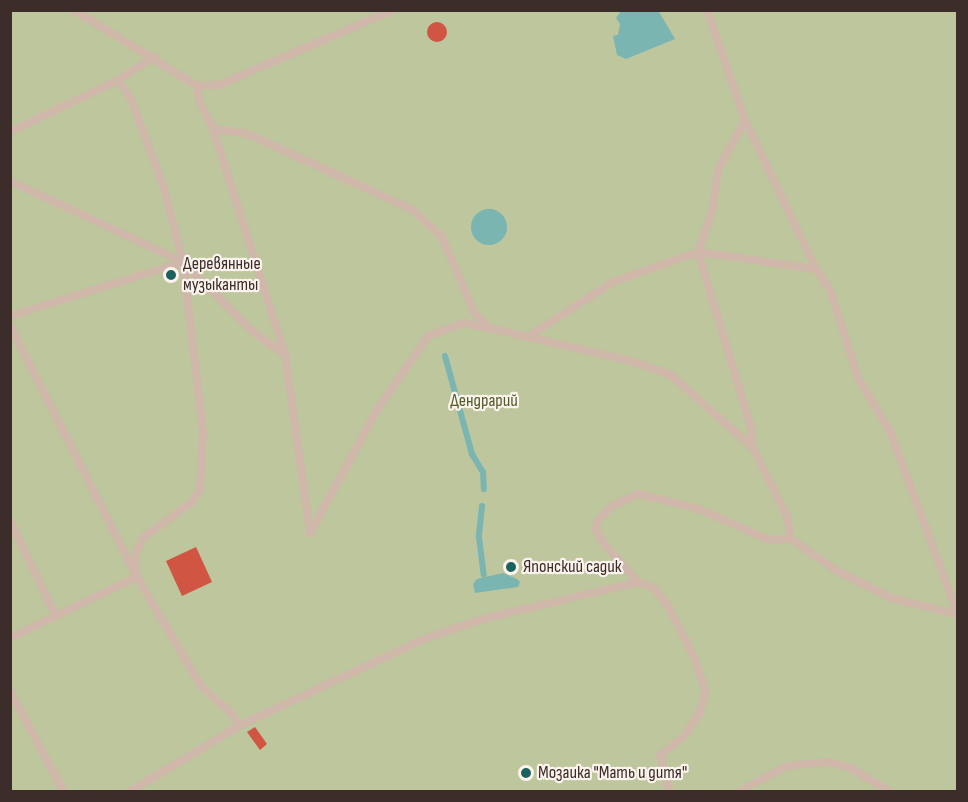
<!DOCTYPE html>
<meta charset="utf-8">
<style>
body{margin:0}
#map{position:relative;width:968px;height:802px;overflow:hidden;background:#f5e9df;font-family:"Sofia Sans Condensed",sans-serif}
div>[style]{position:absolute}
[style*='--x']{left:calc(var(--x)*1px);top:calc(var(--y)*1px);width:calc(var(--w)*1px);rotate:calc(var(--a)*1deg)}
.green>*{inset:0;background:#bdc69d}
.water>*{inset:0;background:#7bb5b1}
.round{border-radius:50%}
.stream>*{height:6px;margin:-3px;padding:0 3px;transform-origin:3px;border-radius:3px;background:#7bb5b1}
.building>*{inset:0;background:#d05542}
.service>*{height:8px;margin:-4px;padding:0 4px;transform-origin:4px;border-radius:4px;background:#cfb7a9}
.dots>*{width:16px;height:16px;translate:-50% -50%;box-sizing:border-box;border:3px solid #fcf3ed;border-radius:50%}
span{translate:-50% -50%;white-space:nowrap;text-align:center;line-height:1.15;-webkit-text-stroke:4.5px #fcf3ed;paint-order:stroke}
.poi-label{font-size:18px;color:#3c2d2a}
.left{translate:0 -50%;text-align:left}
.park-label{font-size:18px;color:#505d2b}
.frame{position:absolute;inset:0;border:12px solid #3c2d2a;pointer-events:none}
</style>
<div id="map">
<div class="green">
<i style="clip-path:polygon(10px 11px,957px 11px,957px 791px,11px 791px)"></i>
</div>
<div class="water">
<i style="clip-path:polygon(658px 10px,675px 39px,626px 59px,617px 55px,613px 36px,618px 35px,620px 24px,616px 18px,621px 11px)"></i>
<i class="round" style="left:471px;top:209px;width:36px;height:36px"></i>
<i style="clip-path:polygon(503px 573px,517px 579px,520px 582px,518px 587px,475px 593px,473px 584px,477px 579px)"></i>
</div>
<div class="stream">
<i style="--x:445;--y:356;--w:102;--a:74.6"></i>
<i style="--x:472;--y:454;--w:21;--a:59"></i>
<i style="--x:483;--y:472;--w:17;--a:87"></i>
<i style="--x:482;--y:506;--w:31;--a:96"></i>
<i style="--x:479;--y:537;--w:38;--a:83"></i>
</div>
<div class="building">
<i class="round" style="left:427px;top:22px;width:20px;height:20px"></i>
<i style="clip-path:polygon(196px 547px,212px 582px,182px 596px,166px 561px)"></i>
<i style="clip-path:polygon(255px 727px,267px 744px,260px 750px,247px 732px)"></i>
</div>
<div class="service">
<i style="--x:74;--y:10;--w:145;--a:31.7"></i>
<i style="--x:197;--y:86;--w:22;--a:-3"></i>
<i style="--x:219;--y:85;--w:189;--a:-23.3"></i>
<i style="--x:707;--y:10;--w:116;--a:70.9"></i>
<i style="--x:745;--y:120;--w:57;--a:118.4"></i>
<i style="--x:718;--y:170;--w:42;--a:98.1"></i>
<i style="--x:712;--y:212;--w:42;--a:109.3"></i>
<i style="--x:698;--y:252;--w:119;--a:8.2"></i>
<i style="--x:816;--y:269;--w:25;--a:56"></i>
<i style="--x:830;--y:290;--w:92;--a:72.3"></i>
<i style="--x:858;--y:378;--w:62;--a:58.9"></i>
<i style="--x:890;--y:431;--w:196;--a:69.7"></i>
<i style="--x:197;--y:86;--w:15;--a:82"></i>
<i style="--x:199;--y:101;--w:31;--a:63"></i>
<i style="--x:213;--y:129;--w:35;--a:8"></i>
<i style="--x:248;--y:134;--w:182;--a:24.7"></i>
<i style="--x:413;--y:210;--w:40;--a:43"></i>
<i style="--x:442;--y:237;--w:82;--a:66.9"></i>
<i style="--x:474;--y:312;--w:22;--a:47"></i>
<i style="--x:489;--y:328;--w:146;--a:13.1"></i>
<i style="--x:631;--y:361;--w:42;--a:19.3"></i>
<i style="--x:671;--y:375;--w:110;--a:41.7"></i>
<i style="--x:753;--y:448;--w:77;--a:63.8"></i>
<i style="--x:787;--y:517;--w:22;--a:80"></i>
<i style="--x:745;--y:120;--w:165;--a:64.5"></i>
<i style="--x:213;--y:129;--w:236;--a:72.3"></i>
<i style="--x:285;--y:354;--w:181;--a:82"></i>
<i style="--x:10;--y:132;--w:120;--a:-25.7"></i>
<i style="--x:10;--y:181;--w:191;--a:25.1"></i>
<i style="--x:10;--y:316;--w:181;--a:-17.3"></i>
<i style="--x:183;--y:262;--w:98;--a:45"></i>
<i style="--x:252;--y:331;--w:39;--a:36"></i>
<i style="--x:10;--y:325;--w:282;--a:63.3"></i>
<i style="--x:137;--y:577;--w:126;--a:59.6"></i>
<i style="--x:201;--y:686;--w:43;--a:42.2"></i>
<i style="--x:233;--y:715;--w:13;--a:61"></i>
<i style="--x:529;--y:336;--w:100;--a:-32.7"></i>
<i style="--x:613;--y:282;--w:90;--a:-19.4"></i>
<i style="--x:698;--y:252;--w:183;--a:73.2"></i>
<i style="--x:751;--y:427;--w:21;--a:85"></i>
<i style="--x:10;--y:521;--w:106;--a:64.2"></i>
<i style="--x:310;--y:533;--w:140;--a:-61.4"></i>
<i style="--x:377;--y:410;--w:90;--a:-55.4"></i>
<i style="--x:428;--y:336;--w:37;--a:-20"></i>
<i style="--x:463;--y:323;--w:25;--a:11"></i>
<i style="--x:638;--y:582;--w:56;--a:-131.4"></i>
<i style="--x:601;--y:540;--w:12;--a:-114"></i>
<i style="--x:596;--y:529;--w:8;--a:-83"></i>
<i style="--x:597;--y:521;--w:21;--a:-45"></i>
<i style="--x:612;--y:506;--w:29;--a:-25"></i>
<i style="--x:638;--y:494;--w:63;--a:13.8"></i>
<i style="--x:699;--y:509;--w:77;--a:23.9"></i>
<i style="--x:769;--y:540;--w:22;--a:-3"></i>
<i style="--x:791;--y:539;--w:52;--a:34.9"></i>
<i style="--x:834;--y:569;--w:64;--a:27"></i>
<i style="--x:891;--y:598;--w:66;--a:14"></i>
<i style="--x:10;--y:638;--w:141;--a:-25.7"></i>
<i style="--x:137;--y:577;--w:23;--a:-95"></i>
<i style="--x:135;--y:554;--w:19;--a:-62"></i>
<i style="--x:144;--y:537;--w:58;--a:-35.9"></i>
<i style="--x:191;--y:503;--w:17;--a:-57"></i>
<i style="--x:200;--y:489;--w:57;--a:-87"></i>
<i style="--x:203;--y:432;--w:171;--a:-96.7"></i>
<i style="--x:183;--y:262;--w:76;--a:-104.4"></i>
<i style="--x:164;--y:188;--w:95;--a:-110.3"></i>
<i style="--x:131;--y:99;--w:23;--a:-124"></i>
<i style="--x:118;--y:80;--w:43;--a:-32.6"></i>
<i style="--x:10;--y:691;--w:115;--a:61.9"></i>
<i style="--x:129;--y:792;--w:128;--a:-31"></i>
<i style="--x:239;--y:726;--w:204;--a:-25.2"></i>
<i style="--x:424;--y:639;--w:62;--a:-18.7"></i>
<i style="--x:483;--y:619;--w:159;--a:-13.4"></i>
<i style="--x:638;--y:582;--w:17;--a:21"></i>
<i style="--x:654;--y:588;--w:23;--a:52"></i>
<i style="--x:668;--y:606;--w:59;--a:63"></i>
<i style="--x:695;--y:659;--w:35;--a:72"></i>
<i style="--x:706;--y:692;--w:23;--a:108"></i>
<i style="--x:699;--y:714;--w:25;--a:124"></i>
<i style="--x:685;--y:735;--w:32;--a:141"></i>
<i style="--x:660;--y:755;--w:38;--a:75"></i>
<i style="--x:738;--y:792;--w:55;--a:-28"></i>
<i style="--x:787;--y:766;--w:42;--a:-5.4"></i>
<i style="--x:829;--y:762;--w:23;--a:15"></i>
<i style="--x:851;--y:768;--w:46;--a:31.6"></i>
</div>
<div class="dots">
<i style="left:171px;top:275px;background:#1b625f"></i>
<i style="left:511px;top:567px;background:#1b625f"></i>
<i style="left:526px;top:773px;background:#1b625f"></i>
</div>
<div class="poi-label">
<span class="left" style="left:183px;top:275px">Деревянные<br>музыканты</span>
<span class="left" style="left:523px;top:567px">Японский садик</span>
<span class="left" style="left:538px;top:773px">Мозаика "Мать и дитя"</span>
</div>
<div class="park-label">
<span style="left:484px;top:401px">Дендрарий</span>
</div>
<div class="frame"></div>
</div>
